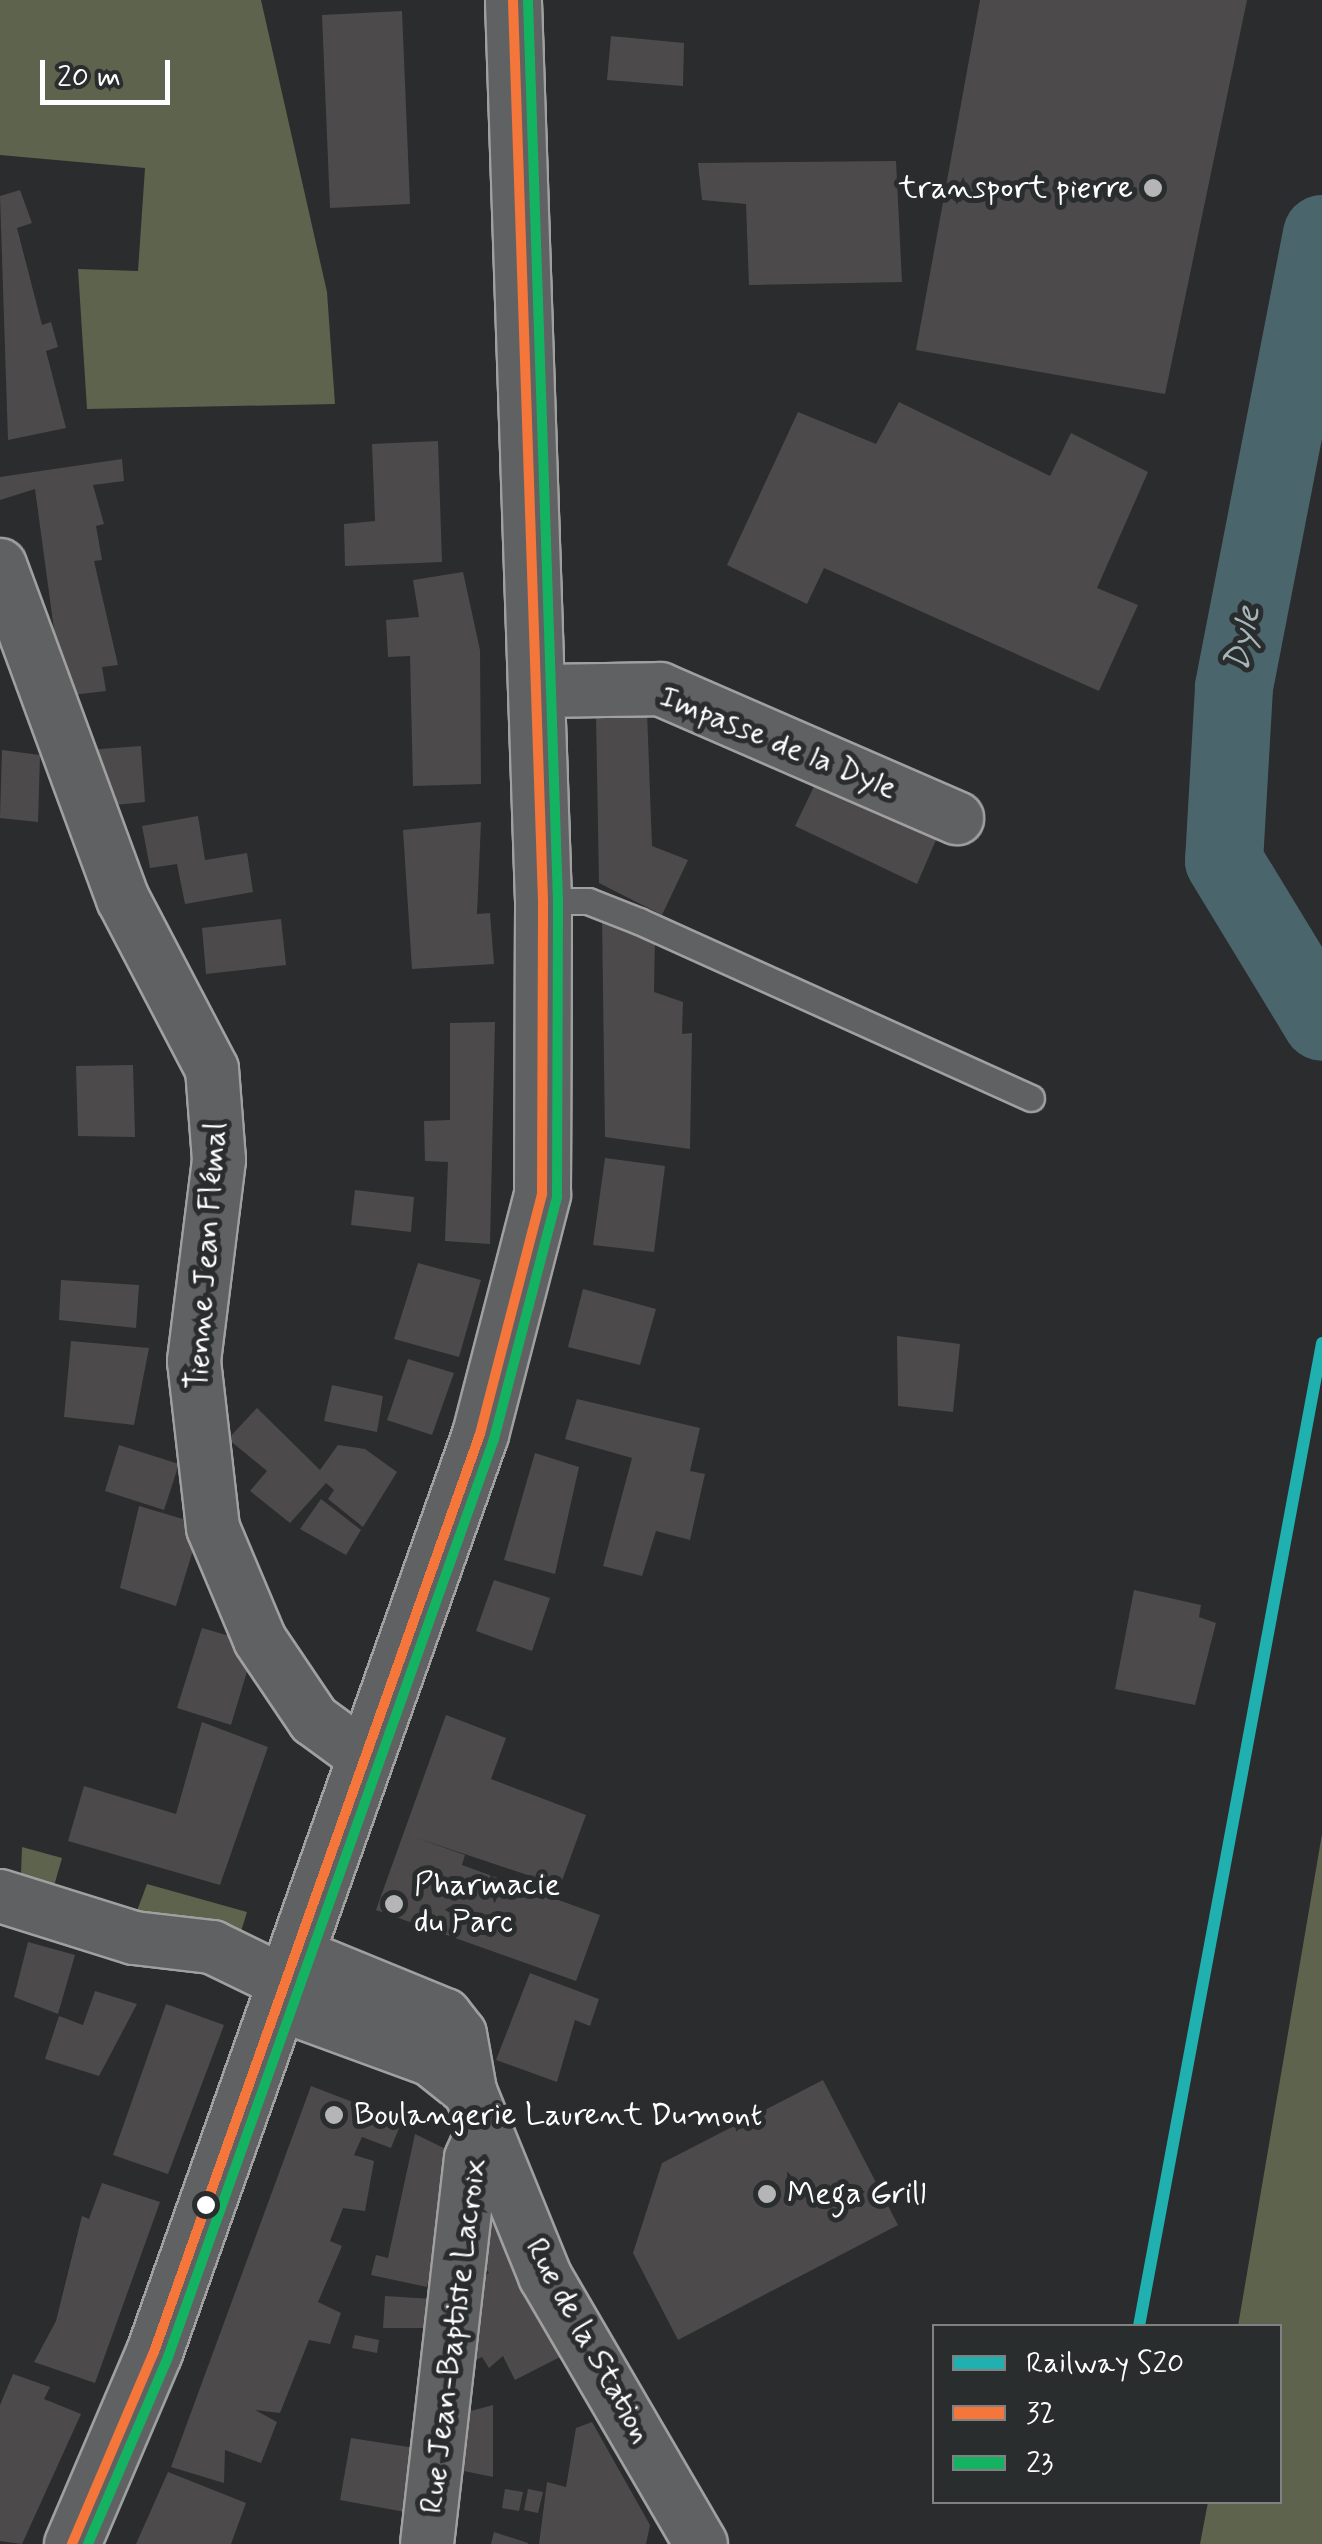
<!DOCTYPE html>
<meta charset="utf-8">
<style>
body{margin:0}
#map{position:relative;width:1322px;height:2544px;overflow:hidden;background:#2b2c2d;font-family:Mynerve,sans-serif}
div>[style]{position:absolute}
[style*='--x']{left:calc(var(--x)*1px);top:calc(var(--y)*1px);width:calc(var(--w)*1px);rotate:calc(var(--a)*1deg)}
.green>*{inset:0;background:#5d634d}
.river>*{height:78px;margin:-39px;padding:0 39px;transform-origin:39px;border-radius:39px;background:#4b656c}
.building>*{inset:0;background:#4d4a4b}
.roads{filter:drop-shadow(2px 0 #a0a0a0) drop-shadow(-2px 0 #a0a0a0) drop-shadow(0 2px #a0a0a0) drop-shadow(0 -2px #a0a0a0)}
.service>*{height:25px;margin:-12.5px;padding:0 12.5px;transform-origin:12.5px;border-radius:12.5px;background:#606162}
.minor>*{height:52px;margin:-26px;padding:0 26px;transform-origin:26px;border-radius:26px;background:#606162}
.secondary>*{height:55px;margin:-27.5px;padding:0 27.5px;transform-origin:27.5px;border-radius:27.5px;background:#606162}
.bus-1>*{height:10px;margin:-5px;padding:0 5px;transform-origin:5px;border-radius:5px;background:#f5763a}
.bus-2>*{height:10px;margin:-5px;padding:0 5px;transform-origin:5px;border-radius:5px;background:#13b361}
.rail-1>*{height:12px;margin:-6px;padding:0 6px;transform-origin:6px;border-radius:6px;background:#20b0b0}
.dots>*{width:28px;height:28px;translate:-50% -50%;box-sizing:border-box;border:5px solid #2a2d2e;border-radius:50%}
span{translate:-50% -50%;white-space:nowrap;text-align:center;line-height:1.15;-webkit-text-stroke:10px #2a2d2e;paint-order:stroke}
.poi-label{font-size:32px;color:#fff}
.right{translate:-100% -50%;text-align:right}
.left{translate:0 -50%;text-align:left}
.street-label{font-size:32px;color:#fff}
.water-label{font-size:35px;color:#a6b5b8;font-style:italic}
.legend{position:absolute;left:932px;top:2324px;width:350px;height:180px;box-sizing:border-box;background:#2a2d2e;border:2px solid #7f8182;margin:0;padding:12px 18px;list-style:none;font-size:30px;color:#fff}
.legend li{display:flex;align-items:center;gap:20px;height:50px}
.legend b{width:50px;border:2px solid #7f8182}
.scale{position:absolute;left:40px;top:60px;width:130px;height:45px;box-sizing:border-box;border:5px solid #fff;border-top:0;padding-left:12px;font-size:30px;line-height:35px;white-space:nowrap;color:#fff;-webkit-text-stroke:8px #2a2d2e;paint-order:stroke}
</style>
<div id="map">
<div class="green">
<i style="clip-path:polygon(0 0,261px 0,327px 292px,335px 404px,87px 409px,78px 269px,138px 271px,145px 168px,0 155px)"></i>
<i style="clip-path:polygon(1322px 1834px,1322px 2544px,1200px 2544px,1208px 2502px,1280px 2502px,1280px 2326px,1238px 2326px)"></i>
<i style="clip-path:polygon(22px 1847px,62px 1858px,52px 1893px,21px 1874px)"></i>
<i style="clip-path:polygon(147px 1884px,247px 1912px,239px 1938px,134px 1919px)"></i>
</div>
<div class="river">
<i style="--x:1322;--y:234;--w:462;--a:101"></i>
<i style="--x:1234;--y:688;--w:173;--a:93.3"></i>
<i style="--x:1224;--y:861;--w:188;--a:58.7"></i>
</div>
<div class="building">
<i style="clip-path:polygon(980px 0,1247px 0,1165px 394px,916px 350px)"></i>
<i style="clip-path:polygon(402px 11px,410px 204px,330px 208px,322px 15px)"></i>
<i style="clip-path:polygon(611px 36px,684px 43px,683px 86px,607px 80px)"></i>
<i style="clip-path:polygon(896px 161px,902px 282px,749px 285px,746px 204px,702px 200px,698px 163px)"></i>
<i style="clip-path:polygon(20px 190px,32px 223px,17px 228px,42px 325px,51px 322px,58px 347px,46px 351px,66px 428px,8px 440px,0 196px)"></i>
<i style="clip-path:polygon(899px 402px,1050px 476px,1071px 433px,1148px 472px,1097px 588px,1138px 605px,1099px 691px,824px 568px,807px 604px,727px 565px,798px 412px,876px 444px)"></i>
<i style="clip-path:polygon(438px 441px,442px 562px,345px 566px,344px 524px,375px 521px,372px 444px)"></i>
<i style="clip-path:polygon(122px 459px,124px 481px,93px 485px,104px 524px,96px 526px,102px 560px,94px 561px,118px 665px,102px 667px,106px 691px,63px 696px,35px 489px,0 500px,0 477px)"></i>
<i style="clip-path:polygon(463px 572px,480px 650px,481px 784px,413px 786px,410px 656px,388px 657px,386px 620px,419px 617px,413px 580px)"></i>
<i style="clip-path:polygon(647px 711px,652px 846px,688px 860px,662px 915px,599px 883px,596px 714px)"></i>
<i style="clip-path:polygon(141px 746px,145px 802px,105px 806px,87px 750px)"></i>
<i style="clip-path:polygon(2px 750px,40px 755px,38px 822px,0 818px)"></i>
<i style="clip-path:polygon(820px 774px,939px 833px,917px 884px,795px 826px)"></i>
<i style="clip-path:polygon(198px 816px,205px 860px,247px 853px,253px 892px,185px 904px,177px 864px,150px 868px,142px 826px)"></i>
<i style="clip-path:polygon(481px 822px,477px 914px,490px 913px,494px 964px,412px 969px,403px 830px)"></i>
<i style="clip-path:polygon(602px 917px,655px 936px,654px 992px,683px 1002px,682px 1034px,692px 1033px,690px 1149px,605px 1137px)"></i>
<i style="clip-path:polygon(281px 919px,286px 965px,206px 974px,202px 928px)"></i>
<i style="clip-path:polygon(495px 1022px,490px 1244px,445px 1241px,448px 1162px,425px 1161px,424px 1121px,450px 1120px,450px 1023px)"></i>
<i style="clip-path:polygon(133px 1065px,135px 1137px,78px 1136px,76px 1066px)"></i>
<i style="clip-path:polygon(605px 1158px,665px 1166px,654px 1252px,593px 1245px)"></i>
<i style="clip-path:polygon(355px 1190px,414px 1197px,411px 1232px,351px 1225px)"></i>
<i style="clip-path:polygon(418px 1263px,481px 1280px,459px 1357px,394px 1339px)"></i>
<i style="clip-path:polygon(61px 1280px,139px 1285px,136px 1328px,59px 1320px)"></i>
<i style="clip-path:polygon(583px 1289px,656px 1309px,640px 1365px,568px 1347px)"></i>
<i style="clip-path:polygon(897px 1336px,960px 1344px,953px 1412px,898px 1406px)"></i>
<i style="clip-path:polygon(71px 1341px,149px 1348px,134px 1425px,64px 1417px)"></i>
<i style="clip-path:polygon(408px 1359px,454px 1373px,432px 1435px,387px 1420px)"></i>
<i style="clip-path:polygon(332px 1385px,383px 1396px,377px 1432px,324px 1421px)"></i>
<i style="clip-path:polygon(577px 1399px,700px 1428px,690px 1471px,705px 1474px,690px 1540px,656px 1531px,642px 1576px,603px 1566px,632px 1458px,565px 1439px)"></i>
<i style="clip-path:polygon(257px 1408px,320px 1470px,338px 1445px,365px 1449px,397px 1472px,363px 1527px,328px 1499px,334px 1490px,326px 1483px,290px 1523px,250px 1491px,267px 1471px,228px 1439px)"></i>
<i style="clip-path:polygon(119px 1445px,179px 1464px,164px 1510px,105px 1491px)"></i>
<i style="clip-path:polygon(535px 1453px,579px 1467px,555px 1574px,504px 1560px)"></i>
<i style="clip-path:polygon(321px 1499px,361px 1530px,346px 1555px,300px 1529px)"></i>
<i style="clip-path:polygon(139px 1506px,193px 1522px,197px 1537px,176px 1606px,120px 1588px)"></i>
<i style="clip-path:polygon(494px 1580px,550px 1598px,532px 1651px,476px 1631px)"></i>
<i style="clip-path:polygon(1134px 1590px,1201px 1605px,1199px 1617px,1216px 1623px,1195px 1705px,1115px 1689px)"></i>
<i style="clip-path:polygon(202px 1628px,240px 1639px,236px 1654px,251px 1658px,231px 1725px,177px 1708px)"></i>
<i style="clip-path:polygon(446px 1715px,506px 1738px,491px 1779px,586px 1815px,560px 1886px,411px 1836px,465px 1855px,462px 1865px,600px 1915px,576px 1981px,376px 1910px)"></i>
<i style="clip-path:polygon(202px 1722px,268px 1747px,220px 1885px,68px 1841px,84px 1786px,176px 1814px)"></i>
<i style="clip-path:polygon(28px 1942px,75px 1955px,58px 2014px,14px 1997px)"></i>
<i style="clip-path:polygon(530px 1973px,599px 1999px,590px 2026px,575px 2020px,557px 2082px,496px 2060px)"></i>
<i style="clip-path:polygon(95px 1991px,137px 2004px,99px 2076px,45px 2059px,59px 2016px,83px 2025px)"></i>
<i style="clip-path:polygon(166px 2004px,224px 2025px,168px 2174px,113px 2155px)"></i>
<i style="clip-path:polygon(823px 2080px,898px 2225px,678px 2340px,633px 2253px,662px 2163px)"></i>
<i style="clip-path:polygon(311px 2086px,402px 2121px,391px 2148px,362px 2137px,354px 2155px,374px 2161px,365px 2211px,343px 2208px,330px 2241px,342px 2246px,318px 2302px,341px 2313px,330px 2344px,309px 2340px,280px 2413px,255px 2410px,277px 2422px,261px 2463px,225px 2450px,224px 2483px,171px 2467px)"></i>
<i style="clip-path:polygon(415px 2134px,456px 2154px,427px 2287px,371px 2275px,376px 2255px,388px 2258px)"></i>
<i style="clip-path:polygon(102px 2183px,160px 2202px,95px 2383px,34px 2362px,56px 2321px,82px 2216px,89px 2219px)"></i>
<i style="clip-path:polygon(485px 2208px,562px 2356px,515px 2380px,503px 2356px,489px 2368px,482px 2357px,463px 2366px,469px 2283px,489px 2273px,481px 2261px)"></i>
<i style="clip-path:polygon(385px 2296px,433px 2299px,431px 2328px,383px 2328px)"></i>
<i style="clip-path:polygon(355px 2335px,379px 2340px,377px 2353px,352px 2348px)"></i>
<i style="clip-path:polygon(13px 2374px,50px 2387px,44px 2399px,81px 2414px,22px 2544px,0 2541px,0 2405px)"></i>
<i style="clip-path:polygon(493px 2405px,493px 2477px,454px 2469px,471px 2411px)"></i>
<i style="clip-path:polygon(592px 2422px,650px 2525px,646px 2544px,539px 2544px,547px 2482px,566px 2487px,576px 2428px)"></i>
<i style="clip-path:polygon(351px 2438px,415px 2448px,405px 2512px,340px 2500px)"></i>
<i style="clip-path:polygon(168px 2472px,246px 2503px,231px 2544px,136px 2544px)"></i>
<i style="clip-path:polygon(505px 2489px,523px 2492px,519px 2511px,502px 2508px)"></i>
<i style="clip-path:polygon(528px 2489px,543px 2492px,538px 2513px,524px 2510px)"></i>
<i style="clip-path:polygon(494px 2532px,528px 2543px,528px 2544px,491px 2544px)"></i>
</div>
<div class="roads">
<div class="service">
<i style="--x:543;--y:901;--w:45;--a:0"></i>
<i style="--x:588;--y:901;--w:55;--a:21.4"></i>
<i style="--x:639;--y:921;--w:430;--a:24.3"></i>
</div>
<div class="minor">
<i style="--x:0;--y:565;--w:356;--a:69.8"></i>
<i style="--x:123;--y:899;--w:192;--a:62.4"></i>
<i style="--x:212;--y:1069;--w:91;--a:85.6"></i>
<i style="--x:219;--y:1160;--w:203;--a:97.1"></i>
<i style="--x:194;--y:1361;--w:168;--a:83.5"></i>
<i style="--x:213;--y:1528;--w:121;--a:67.2"></i>
<i style="--x:260;--y:1640;--w:97;--a:56"></i>
<i style="--x:314;--y:1720;--w:64;--a:36.2"></i>
<i style="--x:535;--y:691;--w:125;--a:-0.9"></i>
<i style="--x:660;--y:689;--w:324;--a:23.5"></i>
<i style="--x:0;--y:1896;--w:140;--a:17.4"></i>
<i style="--x:134;--y:1938;--w:79;--a:6.6"></i>
<i style="--x:212;--y:1947;--w:82;--a:25.9"></i>
<i style="--x:296;--y:1954;--w:161;--a:22.3"></i>
<i style="--x:445;--y:2015;--w:24;--a:52"></i>
<i style="--x:460;--y:2034;--w:58;--a:80"></i>
<i style="--x:470;--y:2091;--w:200;--a:67.9"></i>
<i style="--x:545;--y:2276;--w:310;--a:59.8"></i>
<i style="--x:279;--y:2004;--w:162;--a:20.2"></i>
<i style="--x:431;--y:2060;--w:50;--a:38.5"></i>
<i style="--x:427;--y:2544;--w:388;--a:-83.5"></i>
<i style="--x:471;--y:2158;--w:32;--a:-66"></i>
</div>
<div class="secondary">
<i style="--x:72;--y:2544;--w:209;--a:-66.9"></i>
<i style="--x:154;--y:2352;--w:974;--a:-70.45"></i>
<i style="--x:480;--y:1434;--w:248;--a:-75.5"></i>
<i style="--x:542;--y:1194;--w:293;--a:-89.8"></i>
<i style="--x:543;--y:901;--w:901;--a:-91.91"></i>
</div>
</div>
<div class="bus-1">
<i style="--x:72;--y:2544;--w:209;--a:-66.9"></i>
<i style="--x:154;--y:2352;--w:974;--a:-70.45"></i>
<i style="--x:480;--y:1434;--w:248;--a:-75.5"></i>
<i style="--x:542;--y:1194;--w:293;--a:-89.8"></i>
<i style="--x:543;--y:901;--w:901;--a:-91.91"></i>
</div>
<div class="bus-2">
<i style="--x:88;--y:2544;--w:203;--a:-66.8"></i>
<i style="--x:168;--y:2357;--w:974;--a:-70.45"></i>
<i style="--x:494;--y:1439;--w:250;--a:-75.4"></i>
<i style="--x:557;--y:1197;--w:296;--a:-89.8"></i>
<i style="--x:558;--y:901;--w:901;--a:-91.91"></i>
</div>
<div class="rail-1">
<i style="--x:1139;--y:2326;--w:1000;--a:-79.45"></i>
</div>
<div class="dots">
<i style="left:1153px;top:188px;background:#b5b5b6"></i>
<i style="left:394px;top:1904px;background:#b5b5b6"></i>
<i style="left:334px;top:2115px;background:#b5b5b6"></i>
<i style="left:767px;top:2194px;background:#b5b5b6"></i>
<i style="left:206px;top:2205px;background:#fff"></i>
</div>
<div class="poi-label">
<span class="right" style="left:1133px;top:188px">transport pierre</span>
<span class="left" style="left:414px;top:1904px">Pharmacie<br>du Parc</span>
<span class="left" style="left:354px;top:2115px">Boulangerie Laurent Dumont</span>
<span class="left" style="left:787px;top:2194px">Mega Grill</span>
</div>
<div class="street-label">
<span style="left:778px;top:743px;rotate:22deg">Impasse de la Dyle</span>
<span style="left:207px;top:1256px;rotate:-86deg">Tienne Jean Flémal</span>
<span style="left:454px;top:2336px;rotate:-83deg">Rue Jean-Baptiste Lacroix</span>
<span style="left:588px;top:2341px;rotate:61deg">Rue de la Station</span>
</div>
<div class="water-label">
<span style="left:1243px;top:639px;rotate:-79deg">Dyle</span>
</div>
<ul class="legend">
<li><b style="height:12px;background:#20b0b0"></b>Railway S20</li>
<li><b style="height:12px;background:#f5763a"></b>32</li>
<li><b style="height:12px;background:#13b361"></b>23</li>
</ul>
<div class="scale">20 m</div>
</div>
